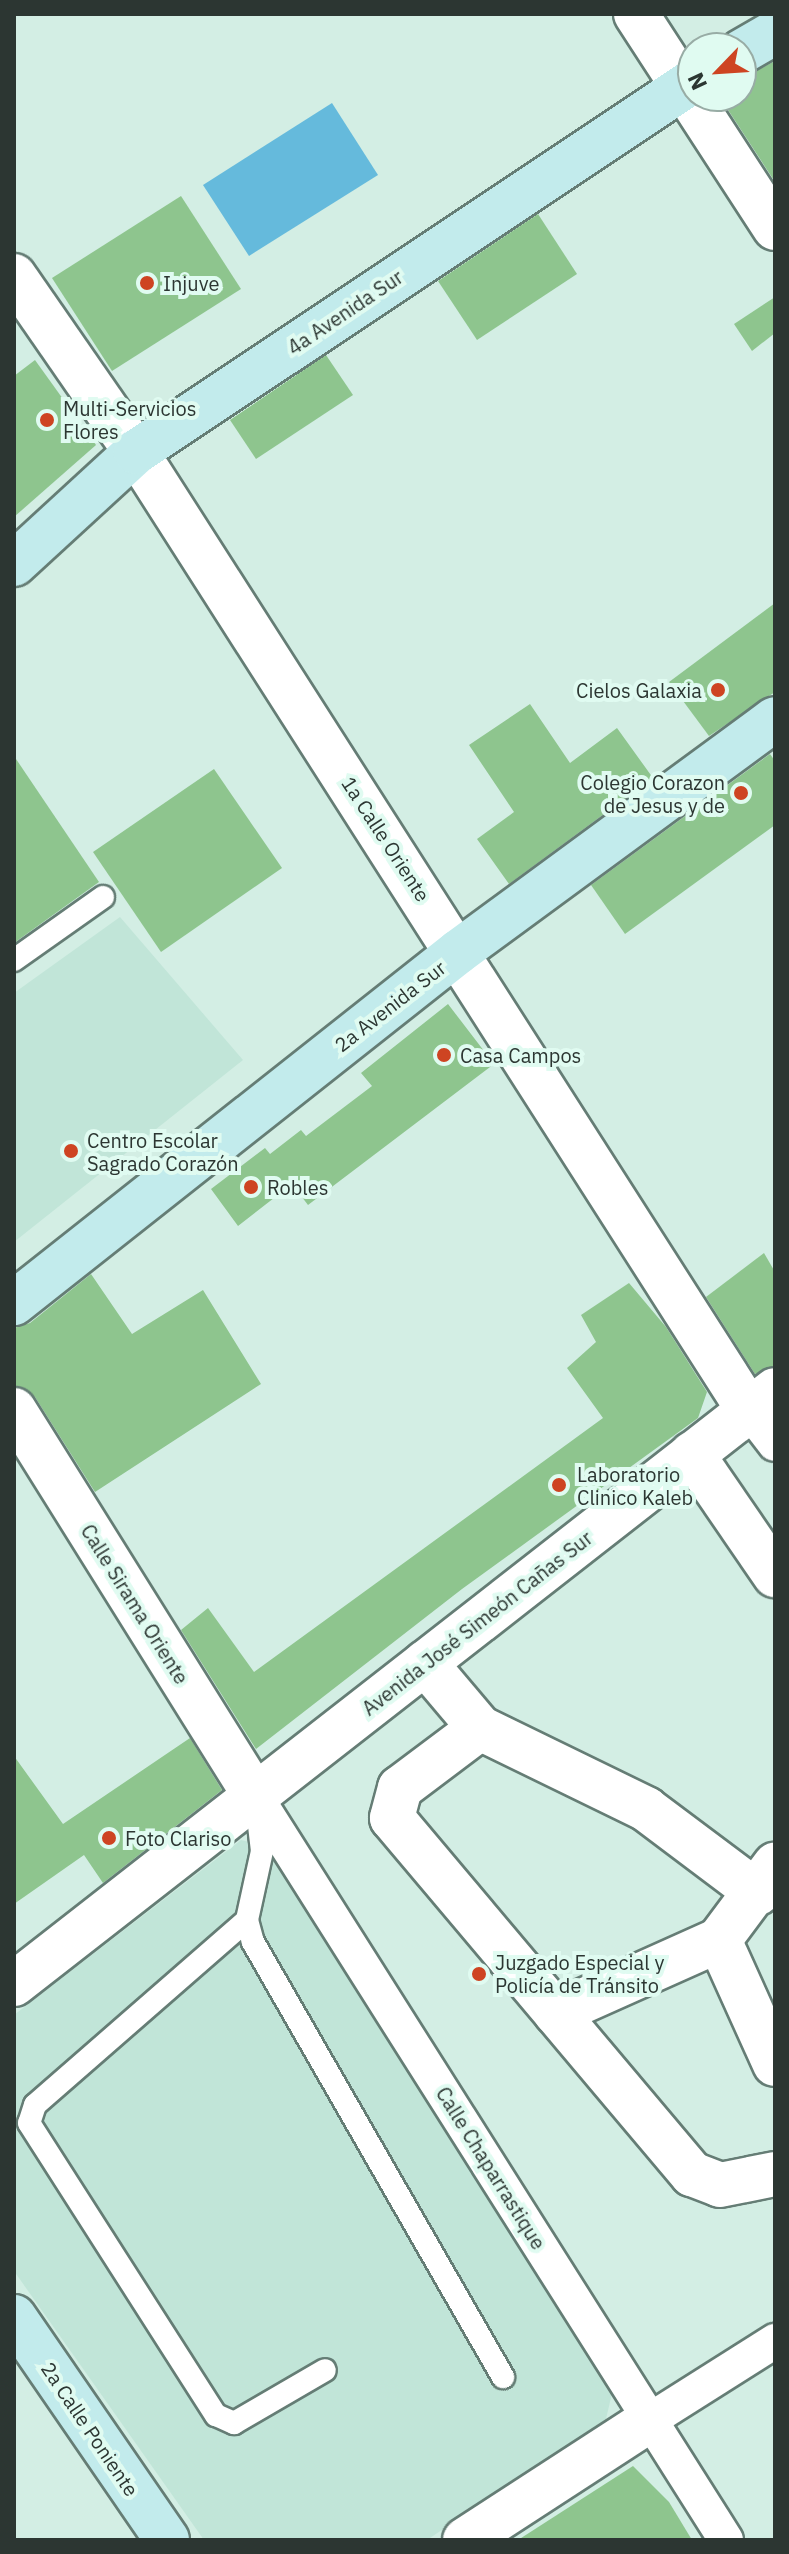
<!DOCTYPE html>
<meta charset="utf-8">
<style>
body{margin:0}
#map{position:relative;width:789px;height:2554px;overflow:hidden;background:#d3eee4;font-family:"IBM Plex Sans",sans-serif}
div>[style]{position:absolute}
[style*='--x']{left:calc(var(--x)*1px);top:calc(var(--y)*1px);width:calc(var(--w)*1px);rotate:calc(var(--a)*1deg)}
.built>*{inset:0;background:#c1e5d8}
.water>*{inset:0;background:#65badc}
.building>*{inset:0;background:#8ec58e}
.roads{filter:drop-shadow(2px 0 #657d75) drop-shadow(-2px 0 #657d75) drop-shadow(0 2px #657d75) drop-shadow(0 -2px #657d75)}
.service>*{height:22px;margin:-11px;padding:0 11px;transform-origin:11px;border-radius:11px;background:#fff}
.pedestrian>*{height:34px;margin:-17px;padding:0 17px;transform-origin:17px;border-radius:17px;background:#fff}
.minor>*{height:44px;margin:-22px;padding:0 22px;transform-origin:22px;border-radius:22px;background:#fff}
.tertiary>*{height:44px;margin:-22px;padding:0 22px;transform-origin:22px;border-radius:22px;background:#fff}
.secondary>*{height:44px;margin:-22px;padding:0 22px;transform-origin:22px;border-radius:22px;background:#c2ebec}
.dots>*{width:22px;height:22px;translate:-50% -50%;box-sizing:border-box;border:4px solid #e0fbf1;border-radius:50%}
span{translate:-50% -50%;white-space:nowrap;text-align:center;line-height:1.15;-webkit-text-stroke:8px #e0fbf1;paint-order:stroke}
.poi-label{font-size:20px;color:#2c3632}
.left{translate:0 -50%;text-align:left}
.right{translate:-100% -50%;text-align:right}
.street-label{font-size:20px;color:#2c3632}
.frame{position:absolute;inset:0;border:16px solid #2c3632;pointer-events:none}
.north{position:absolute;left:677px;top:32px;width:80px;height:80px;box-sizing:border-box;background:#e0fbf1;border:2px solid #98aca5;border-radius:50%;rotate:245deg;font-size:22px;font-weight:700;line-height:32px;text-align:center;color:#2c3632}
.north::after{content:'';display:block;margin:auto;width:28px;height:36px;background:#ce4422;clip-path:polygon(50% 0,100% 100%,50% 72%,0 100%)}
</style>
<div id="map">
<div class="built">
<i style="clip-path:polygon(120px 917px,243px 1060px,14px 1242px,14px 993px)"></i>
<i style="clip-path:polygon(241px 1840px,269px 1847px,613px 2389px,606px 2419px,427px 2540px,204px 2540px,14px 2271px,14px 2015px)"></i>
</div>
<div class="water">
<i style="clip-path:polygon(332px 103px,378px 175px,249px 256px,203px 185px)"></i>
</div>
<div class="building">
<i style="clip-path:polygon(775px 61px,775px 182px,719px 96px,741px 96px,741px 79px)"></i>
<i style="clip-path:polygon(181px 196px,241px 289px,112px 371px,52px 278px)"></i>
<i style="clip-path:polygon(538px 214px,577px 274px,477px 340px,438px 281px)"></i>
<i style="clip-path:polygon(775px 297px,775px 333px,752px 351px,734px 324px)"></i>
<i style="clip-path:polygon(326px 355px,353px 395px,256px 459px,230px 420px)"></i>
<i style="clip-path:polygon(35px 360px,96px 445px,14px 517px,14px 376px)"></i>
<i style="clip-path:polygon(775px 603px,775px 692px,709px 736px,669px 682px)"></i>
<i style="clip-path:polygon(530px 704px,570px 763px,617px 728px,653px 778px,509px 884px,477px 839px,514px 812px,469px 745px)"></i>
<i style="clip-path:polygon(770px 754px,775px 761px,775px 825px,625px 934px,591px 885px)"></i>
<i style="clip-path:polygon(14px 756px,99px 882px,14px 943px)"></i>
<i style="clip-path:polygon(214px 769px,282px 868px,161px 952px,93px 852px)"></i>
<i style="clip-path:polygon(448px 1004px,494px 1064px,308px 1205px,292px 1184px,238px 1226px,211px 1189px,265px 1148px,270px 1154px,301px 1130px,306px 1136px,372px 1086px,361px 1073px)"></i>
<i style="clip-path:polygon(764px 1253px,775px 1272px,775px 1366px,755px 1374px,706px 1297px)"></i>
<i style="clip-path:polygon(91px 1274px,132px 1334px,203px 1290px,261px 1384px,95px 1492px,35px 1397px,14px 1385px,14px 1328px,30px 1323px)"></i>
<i style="clip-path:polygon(629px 1283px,666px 1327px,707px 1392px,698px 1418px,462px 1589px,256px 1749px,181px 1630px,208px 1608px,254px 1672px,603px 1418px,567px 1368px,596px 1342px,581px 1315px)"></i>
<i style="clip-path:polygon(190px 1738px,222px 1790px,103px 1883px,84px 1855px,14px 1904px,14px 1756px,63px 1824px)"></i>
<i style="clip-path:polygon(633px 2466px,669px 2502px,692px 2540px,518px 2540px)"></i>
</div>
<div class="roads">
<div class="service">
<i style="--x:14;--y:960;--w:109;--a:-35.3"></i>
<i style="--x:257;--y:1808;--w:43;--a:83.4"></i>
<i style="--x:262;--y:1851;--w:71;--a:102.3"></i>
<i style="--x:247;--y:1920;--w:23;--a:75"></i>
<i style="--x:253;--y:1942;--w:502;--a:60.11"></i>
<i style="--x:247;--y:1920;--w:281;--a:138.9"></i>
<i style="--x:35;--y:2105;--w:19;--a:108"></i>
<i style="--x:29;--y:2123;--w:347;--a:57.4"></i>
<i style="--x:216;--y:2415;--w:20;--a:24"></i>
<i style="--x:234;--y:2423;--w:105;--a:-30.2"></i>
</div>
<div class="pedestrian">
<i style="--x:748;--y:1409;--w:44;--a:52.4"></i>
<i style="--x:256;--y:1797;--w:879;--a:57.68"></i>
<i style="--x:650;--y:2420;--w:148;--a:-32.3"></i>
</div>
<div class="minor">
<i style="--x:14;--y:276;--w:214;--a:55.3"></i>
<i style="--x:136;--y:452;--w:1136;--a:57.4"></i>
<i style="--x:14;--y:1410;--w:456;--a:58"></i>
<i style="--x:692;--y:1454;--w:147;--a:55.6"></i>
<i style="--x:425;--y:1663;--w:85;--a:49.8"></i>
<i style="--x:480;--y:1728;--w:185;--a:26"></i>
<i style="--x:646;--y:1809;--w:140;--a:36.9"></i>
<i style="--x:480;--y:1728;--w:100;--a:143.1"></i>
<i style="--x:400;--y:1788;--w:31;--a:105"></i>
<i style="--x:392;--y:1818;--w:466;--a:49.9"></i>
<i style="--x:692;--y:2174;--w:30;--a:21"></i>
<i style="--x:720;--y:2185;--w:56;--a:-11.3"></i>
<i style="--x:719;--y:1940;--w:136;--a:65.7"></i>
<i style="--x:14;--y:1984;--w:965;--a:-37.97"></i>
<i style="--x:556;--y:2013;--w:179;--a:-24.1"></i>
<i style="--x:719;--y:1940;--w:94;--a:-53.3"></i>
<i style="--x:465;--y:2540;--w:221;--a:-33"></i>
</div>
<div class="tertiary">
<i style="--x:636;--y:14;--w:255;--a:57"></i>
</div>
<div class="secondary">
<i style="--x:741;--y:52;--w:39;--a:-30"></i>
<i style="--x:14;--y:564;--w:166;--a:-42.6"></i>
<i style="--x:136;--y:452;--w:669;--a:-33.67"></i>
<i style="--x:14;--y:1303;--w:566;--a:-38.33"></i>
<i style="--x:458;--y:952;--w:393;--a:-36.3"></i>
<i style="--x:14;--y:2317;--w:270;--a:55.5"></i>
</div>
</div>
<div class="dots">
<i style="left:147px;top:283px;background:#ce4422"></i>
<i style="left:47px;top:420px;background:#ce4422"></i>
<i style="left:718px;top:690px;background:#ce4422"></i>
<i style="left:741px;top:793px;background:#ce4422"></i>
<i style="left:444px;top:1055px;background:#ce4422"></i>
<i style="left:71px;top:1151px;background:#ce4422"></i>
<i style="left:251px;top:1187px;background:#ce4422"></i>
<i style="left:559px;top:1485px;background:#ce4422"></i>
<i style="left:109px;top:1838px;background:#ce4422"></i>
<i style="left:479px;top:1974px;background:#ce4422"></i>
</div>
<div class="poi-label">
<span class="left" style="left:163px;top:283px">Injuve</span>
<span class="left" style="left:63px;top:420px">Multi-Servicios<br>Flores</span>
<span class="right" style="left:702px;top:690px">Cielos Galaxia</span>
<span class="right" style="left:725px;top:794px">Colegio Corazon<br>de Jesus y de</span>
<span class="left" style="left:460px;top:1055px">Casa Campos</span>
<span class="left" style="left:87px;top:1152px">Centro Escolar<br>Sagrado Corazón</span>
<span class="left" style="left:267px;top:1187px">Robles</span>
<span class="left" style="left:577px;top:1486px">Laboratorio<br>Clinico Kaleb</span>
<span class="left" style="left:125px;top:1838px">Foto Clariso</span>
<span class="left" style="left:495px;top:1974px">Juzgado Especial y<br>Policía de Tránsito</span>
</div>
<div class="street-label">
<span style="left:345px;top:312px;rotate:-34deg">4a Avenida Sur</span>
<span style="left:386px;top:839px;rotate:57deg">1a Calle Oriente</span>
<span style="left:390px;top:1006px;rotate:-38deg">2a Avenida Sur</span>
<span style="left:135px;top:1604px;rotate:58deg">Calle Sirama Oriente</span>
<span style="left:477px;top:1623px;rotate:-38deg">Avenida José Simeón Cañas Sur</span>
<span style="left:491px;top:2168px;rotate:58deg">Calle Chaparrastique</span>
<span style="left:90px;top:2429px;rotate:56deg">2a Calle Poniente</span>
</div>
<div class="frame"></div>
<div class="north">N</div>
</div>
